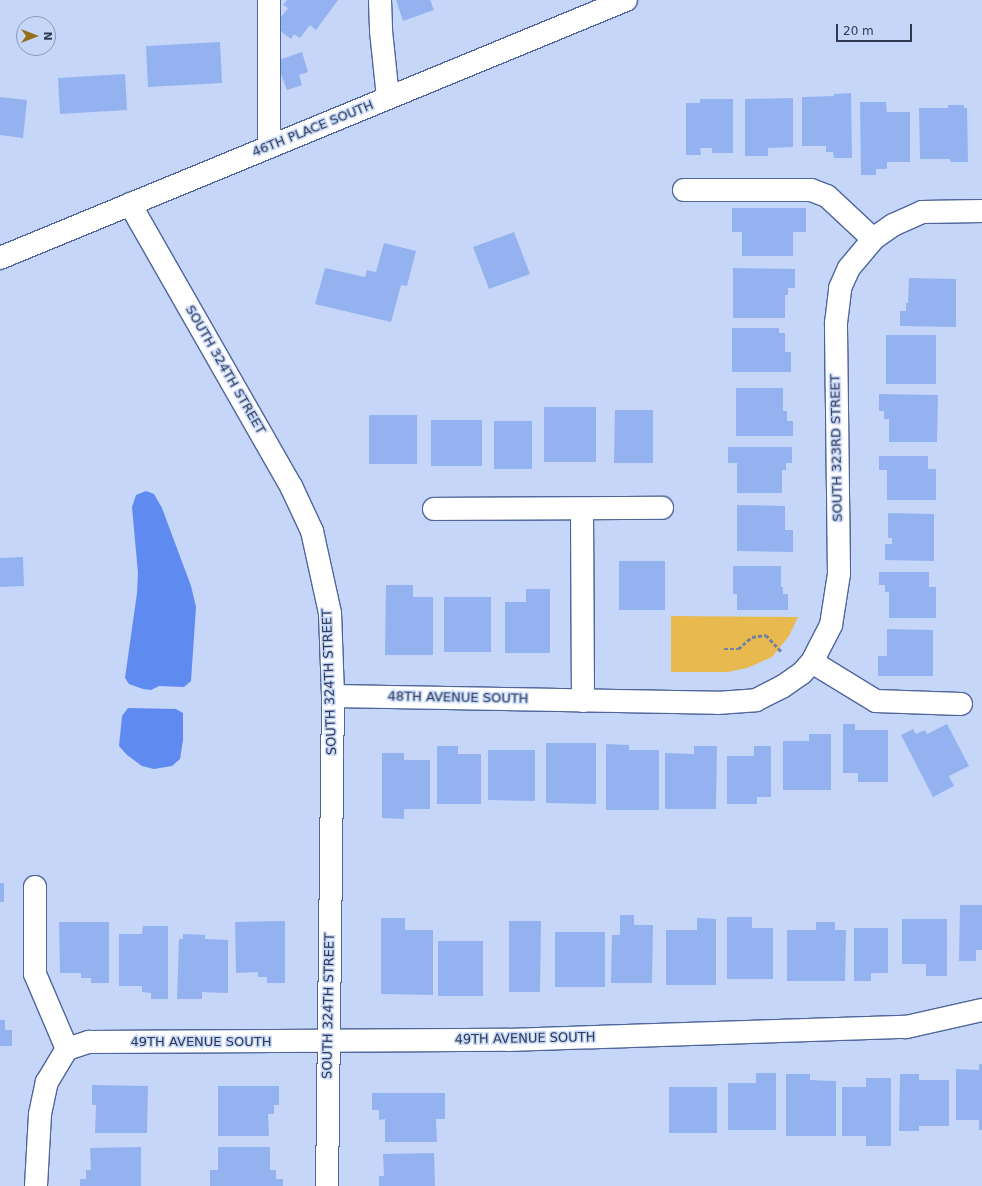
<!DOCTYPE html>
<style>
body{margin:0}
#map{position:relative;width:982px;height:1186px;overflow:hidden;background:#c5d6f9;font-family:"DejaVu Sans",sans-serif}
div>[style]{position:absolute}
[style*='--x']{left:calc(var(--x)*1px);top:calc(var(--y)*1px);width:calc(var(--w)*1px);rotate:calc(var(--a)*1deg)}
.green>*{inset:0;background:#e8b94f}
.water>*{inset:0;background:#5f8aef}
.building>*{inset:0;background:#95b2f0}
.path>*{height:2.5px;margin-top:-1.25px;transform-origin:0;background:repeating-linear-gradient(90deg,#74829f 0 4px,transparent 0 6px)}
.roads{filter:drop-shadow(1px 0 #4e669a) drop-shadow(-1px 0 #4e669a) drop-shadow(0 1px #4e669a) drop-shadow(0 -1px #4e669a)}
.minor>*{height:22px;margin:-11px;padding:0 11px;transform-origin:11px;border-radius:11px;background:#fff}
span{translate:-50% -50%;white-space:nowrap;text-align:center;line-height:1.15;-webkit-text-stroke:3px #c5d6f9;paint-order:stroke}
.street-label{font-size:13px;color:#2f3a52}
.north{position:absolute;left:16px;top:16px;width:40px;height:40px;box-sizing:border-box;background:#c5d6f9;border:1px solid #8998b6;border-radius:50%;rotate:90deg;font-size:11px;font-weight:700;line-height:16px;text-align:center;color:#2f3a52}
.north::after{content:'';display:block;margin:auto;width:14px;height:18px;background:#937018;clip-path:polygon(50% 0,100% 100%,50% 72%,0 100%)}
.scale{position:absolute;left:836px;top:24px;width:76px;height:18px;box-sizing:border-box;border:2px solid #2f3a52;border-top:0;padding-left:5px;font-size:12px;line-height:14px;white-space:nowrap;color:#2f3a52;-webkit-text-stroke:3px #c5d6f9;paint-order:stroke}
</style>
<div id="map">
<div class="green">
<i style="clip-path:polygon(671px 616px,798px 617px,789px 636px,772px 657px,747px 668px,728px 672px,671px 672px)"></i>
</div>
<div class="water">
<i style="clip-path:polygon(146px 491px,154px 494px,162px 508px,191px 586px,196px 607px,191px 681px,184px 687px,159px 686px,151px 690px,143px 689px,129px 684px,125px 678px,137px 593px,138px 573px,132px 507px,136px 495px)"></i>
<i style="clip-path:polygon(128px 708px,176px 709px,183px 713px,183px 740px,180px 759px,172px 766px,154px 769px,142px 766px,127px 755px,119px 746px,122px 716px)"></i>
</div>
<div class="building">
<i style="clip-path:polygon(287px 0,338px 0,316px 30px,310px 25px,300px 38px,294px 34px,291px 39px,279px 30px,282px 26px,277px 22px,288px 8px,283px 5px)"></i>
<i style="clip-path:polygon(396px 0,430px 0,434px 10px,403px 21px)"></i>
<i style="clip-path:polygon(220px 42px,222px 83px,148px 87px,146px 46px)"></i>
<i style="clip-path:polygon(302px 52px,308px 72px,299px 75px,302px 85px,287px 90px,276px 61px)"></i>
<i style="clip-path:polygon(125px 74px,127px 110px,60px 114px,58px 78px)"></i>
<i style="clip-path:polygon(851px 93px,852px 158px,834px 158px,833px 152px,826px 152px,826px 146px,802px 146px,802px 97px,834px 96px,834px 94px)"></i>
<i style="clip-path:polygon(0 97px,27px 100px,23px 138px,0 135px)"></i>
<i style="clip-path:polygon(793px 98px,793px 147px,768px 148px,768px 156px,745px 156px,745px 99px)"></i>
<i style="clip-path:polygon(700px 99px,733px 99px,733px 153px,712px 153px,712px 148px,700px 148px,701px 155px,686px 155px,686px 103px,700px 103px)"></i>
<i style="clip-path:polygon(860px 102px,886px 102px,887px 112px,910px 112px,910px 162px,887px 162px,887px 169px,876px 169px,876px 175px,861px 175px)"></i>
<i style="clip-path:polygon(948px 105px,964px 105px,964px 108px,967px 108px,968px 162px,951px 162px,950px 159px,920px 159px,919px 108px,948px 108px)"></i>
<i style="clip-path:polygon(732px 208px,806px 208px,806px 232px,793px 232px,793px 256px,742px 256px,742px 232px,732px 232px)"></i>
<i style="clip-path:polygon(514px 232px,530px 274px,489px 289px,473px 247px)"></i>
<i style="clip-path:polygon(384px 243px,416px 251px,407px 286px,401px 285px,391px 322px,315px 304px,325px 268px,365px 277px,367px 270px,376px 272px)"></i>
<i style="clip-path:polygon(733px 268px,795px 269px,795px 288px,788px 288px,788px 295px,785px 295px,785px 318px,733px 318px)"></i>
<i style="clip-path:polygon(909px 278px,956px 279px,956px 327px,900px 326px,900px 311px,906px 311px,906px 303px,908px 303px)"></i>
<i style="clip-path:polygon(732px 328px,779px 328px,779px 333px,785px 333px,785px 352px,791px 352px,791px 372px,732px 372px)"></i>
<i style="clip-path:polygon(886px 335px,936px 335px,936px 384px,886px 384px)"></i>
<i style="clip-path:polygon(736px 388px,783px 388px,783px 411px,787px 411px,787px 421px,793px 421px,793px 436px,736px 436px)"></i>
<i style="clip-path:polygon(879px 394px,938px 395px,937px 442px,889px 442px,889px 419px,884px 419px,884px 411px,879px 411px)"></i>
<i style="clip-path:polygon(544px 407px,596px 407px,596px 462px,544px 462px)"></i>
<i style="clip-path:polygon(615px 410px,653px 410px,653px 463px,614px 463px)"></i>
<i style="clip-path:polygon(369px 415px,417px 415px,417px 464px,369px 464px)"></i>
<i style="clip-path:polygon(431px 420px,482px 420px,482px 466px,431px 466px)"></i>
<i style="clip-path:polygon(494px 421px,532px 421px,532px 469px,494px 469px)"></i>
<i style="clip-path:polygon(728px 447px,792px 447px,792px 463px,786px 463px,786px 470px,782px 470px,782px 493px,737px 493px,737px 463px,728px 463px)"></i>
<i style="clip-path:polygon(879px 456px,928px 456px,928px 469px,936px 469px,936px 500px,887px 500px,887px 470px,879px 470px)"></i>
<i style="clip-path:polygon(737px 505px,785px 506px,785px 530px,793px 530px,793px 552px,737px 551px)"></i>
<i style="clip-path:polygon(888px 513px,934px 514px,934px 561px,885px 560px,885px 544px,892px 544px,892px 538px,888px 538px)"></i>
<i style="clip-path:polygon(23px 557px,24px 586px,0 587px,0 558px)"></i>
<i style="clip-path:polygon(619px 561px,665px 561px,665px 610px,619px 610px)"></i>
<i style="clip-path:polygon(733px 566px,781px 566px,781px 587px,783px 587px,783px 594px,788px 594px,788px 610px,737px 610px,737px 594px,733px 594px)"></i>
<i style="clip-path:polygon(879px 572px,929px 572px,929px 587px,936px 587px,936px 618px,889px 618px,889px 592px,885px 592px,885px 585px,879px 585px)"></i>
<i style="clip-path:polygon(386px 585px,413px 585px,413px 597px,433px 597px,433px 655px,385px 655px)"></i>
<i style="clip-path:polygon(526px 589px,550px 589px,550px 653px,505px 653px,505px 602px,526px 602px)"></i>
<i style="clip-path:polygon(444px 597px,491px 597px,491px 652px,444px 652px)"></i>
<i style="clip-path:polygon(887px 629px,933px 630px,933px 676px,878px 676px,878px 656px,887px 656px)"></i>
<i style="clip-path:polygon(843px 724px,855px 724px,855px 730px,888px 730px,888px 782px,858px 782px,858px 773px,843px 773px)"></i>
<i style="clip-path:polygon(947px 724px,969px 766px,949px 776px,954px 786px,933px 797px,901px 735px,913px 729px,916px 734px,925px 730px,927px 734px)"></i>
<i style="clip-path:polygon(809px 734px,831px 734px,831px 790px,783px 790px,783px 741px,809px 741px)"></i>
<i style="clip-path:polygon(546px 743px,596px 743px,596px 804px,546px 803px)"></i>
<i style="clip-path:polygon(606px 744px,629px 745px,629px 750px,659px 750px,659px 810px,606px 810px)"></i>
<i style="clip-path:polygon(437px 746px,458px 746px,458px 754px,481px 754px,481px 804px,437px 804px)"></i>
<i style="clip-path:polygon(694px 746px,717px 746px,716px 809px,665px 809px,665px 753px,694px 754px)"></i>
<i style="clip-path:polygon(754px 746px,771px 746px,771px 797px,757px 797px,757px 804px,727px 804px,727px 756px,754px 756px)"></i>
<i style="clip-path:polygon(488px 750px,535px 750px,535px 801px,488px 800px)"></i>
<i style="clip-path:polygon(382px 753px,404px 753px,404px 760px,430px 760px,430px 809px,404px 809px,404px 819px,382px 818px)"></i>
<i style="clip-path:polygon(0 883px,4px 883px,4px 902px,0 902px)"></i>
<i style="clip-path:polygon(960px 905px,982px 905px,982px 950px,976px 950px,976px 961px,959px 961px)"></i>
<i style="clip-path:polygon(620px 915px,634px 915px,634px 925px,653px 925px,652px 983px,611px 983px,612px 935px,620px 935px)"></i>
<i style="clip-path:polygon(727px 917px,752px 917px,752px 928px,773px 928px,773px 979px,727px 979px)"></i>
<i style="clip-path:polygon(381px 918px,405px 918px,405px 930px,433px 930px,433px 995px,381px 994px)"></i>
<i style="clip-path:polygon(697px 918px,716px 919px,716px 985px,666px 985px,666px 930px,697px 930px)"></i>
<i style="clip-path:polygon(902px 919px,947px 919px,947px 976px,926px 976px,926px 964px,902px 964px)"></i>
<i style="clip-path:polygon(285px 921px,285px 983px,267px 983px,267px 977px,258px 977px,258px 972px,236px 973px,235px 922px)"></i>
<i style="clip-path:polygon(509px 921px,541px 921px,540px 992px,509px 992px)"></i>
<i style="clip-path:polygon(59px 922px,109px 922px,109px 983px,91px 983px,91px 978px,81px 978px,81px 973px,60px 973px)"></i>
<i style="clip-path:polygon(816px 922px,835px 922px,835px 930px,846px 930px,845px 981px,787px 981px,787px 930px,816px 930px)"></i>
<i style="clip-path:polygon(143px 926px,168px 926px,168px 999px,151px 999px,151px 993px,142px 992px,142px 986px,119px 986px,119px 934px,142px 934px)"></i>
<i style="clip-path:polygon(854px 928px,888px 928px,888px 973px,871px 973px,871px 981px,854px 981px)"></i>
<i style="clip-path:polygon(555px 932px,605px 932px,605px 987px,555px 987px)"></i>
<i style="clip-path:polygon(183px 934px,205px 935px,205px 939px,228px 940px,228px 993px,202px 992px,202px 999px,177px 999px,179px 939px,183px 939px)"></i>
<i style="clip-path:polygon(438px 941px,483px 941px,483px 996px,438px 996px)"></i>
<i style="clip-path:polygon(0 1020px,5px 1020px,5px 1030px,12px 1030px,12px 1046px,0 1046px)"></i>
<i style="clip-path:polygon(979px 1064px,982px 1064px,982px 1130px,979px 1130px,979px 1120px,956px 1120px,956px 1069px,979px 1070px)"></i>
<i style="clip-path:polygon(756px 1073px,776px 1073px,776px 1130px,728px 1130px,728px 1083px,756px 1083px)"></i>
<i style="clip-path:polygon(786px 1074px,810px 1074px,810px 1080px,836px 1081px,836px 1136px,786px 1136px)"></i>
<i style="clip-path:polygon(900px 1074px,919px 1074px,919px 1080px,949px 1080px,949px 1126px,919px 1126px,919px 1131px,899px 1131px)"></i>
<i style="clip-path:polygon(866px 1078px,891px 1078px,891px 1146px,866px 1146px,866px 1136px,842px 1136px,842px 1087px,866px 1087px)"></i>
<i style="clip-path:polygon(92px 1085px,148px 1086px,147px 1133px,95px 1133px,96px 1105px,92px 1105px)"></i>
<i style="clip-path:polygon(218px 1086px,279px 1086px,279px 1105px,274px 1105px,274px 1114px,268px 1114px,269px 1136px,218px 1136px)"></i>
<i style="clip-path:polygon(669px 1087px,717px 1087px,717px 1133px,669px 1133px)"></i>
<i style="clip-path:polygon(372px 1093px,445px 1093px,445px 1119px,436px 1119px,437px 1142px,385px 1142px,385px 1119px,379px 1120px,379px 1110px,372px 1110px)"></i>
<i style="clip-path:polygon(141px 1147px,141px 1186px,80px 1186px,80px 1179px,86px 1179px,86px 1170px,91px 1170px,90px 1148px)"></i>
<i style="clip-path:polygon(218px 1147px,270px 1147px,270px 1170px,276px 1170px,276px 1179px,283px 1179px,283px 1186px,210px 1186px,210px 1170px,218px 1170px)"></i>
<i style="clip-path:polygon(434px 1153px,435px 1186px,379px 1186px,379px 1176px,384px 1176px,383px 1154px)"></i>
</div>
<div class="path">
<i style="--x:724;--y:649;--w:14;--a:0"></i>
<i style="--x:738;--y:649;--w:18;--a:-41"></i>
<i style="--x:752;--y:637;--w:14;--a:-8"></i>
<i style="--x:766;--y:635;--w:23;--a:47"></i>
</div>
<div class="roads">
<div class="minor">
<i style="--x:269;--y:0;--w:147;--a:90"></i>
<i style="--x:380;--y:0;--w:31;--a:88"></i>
<i style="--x:381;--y:31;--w:67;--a:84"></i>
<i style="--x:684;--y:190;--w:127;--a:0"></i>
<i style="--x:811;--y:190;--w:17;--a:21"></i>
<i style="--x:827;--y:196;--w:63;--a:43.1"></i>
<i style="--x:130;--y:204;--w:325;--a:60.3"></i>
<i style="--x:291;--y:486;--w:50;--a:65"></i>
<i style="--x:312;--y:531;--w:84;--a:77.6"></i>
<i style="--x:330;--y:613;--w:83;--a:87.9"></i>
<i style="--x:333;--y:696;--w:490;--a:90.7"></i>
<i style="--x:0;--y:258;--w:677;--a:-22.4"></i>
<i style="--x:434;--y:509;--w:228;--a:-0.3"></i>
<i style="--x:582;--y:509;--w:192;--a:89.7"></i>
<i style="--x:812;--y:662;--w:75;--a:31.4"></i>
<i style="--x:876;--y:701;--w:85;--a:2"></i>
<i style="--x:333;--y:696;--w:384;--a:1"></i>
<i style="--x:717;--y:703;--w:39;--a:-4"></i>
<i style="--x:756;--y:700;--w:29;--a:-27"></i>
<i style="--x:782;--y:687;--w:24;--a:-35"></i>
<i style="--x:802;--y:673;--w:15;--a:-48"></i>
<i style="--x:812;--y:662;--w:42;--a:-62.8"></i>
<i style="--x:831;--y:625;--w:52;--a:-81.1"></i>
<i style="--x:839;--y:574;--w:251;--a:-90.7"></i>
<i style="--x:836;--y:323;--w:35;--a:-83"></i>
<i style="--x:840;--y:288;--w:22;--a:-66"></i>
<i style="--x:849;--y:268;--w:38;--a:-50"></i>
<i style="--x:873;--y:239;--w:24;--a:-35"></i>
<i style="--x:893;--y:225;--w:32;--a:-24"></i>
<i style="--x:922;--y:212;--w:60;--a:-1"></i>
<i style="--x:35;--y:887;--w:87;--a:90"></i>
<i style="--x:35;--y:974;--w:82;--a:66.9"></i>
<i style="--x:67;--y:1049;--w:23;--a:-18"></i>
<i style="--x:89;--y:1042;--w:419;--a:-0.3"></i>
<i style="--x:508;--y:1040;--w:398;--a:-1.9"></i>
<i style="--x:906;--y:1027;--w:78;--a:-12.6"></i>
<i style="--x:36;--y:1186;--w:72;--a:-86.8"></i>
<i style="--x:40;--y:1114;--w:33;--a:-78"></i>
<i style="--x:47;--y:1082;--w:39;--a:-59"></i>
</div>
</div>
<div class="street-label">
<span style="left:313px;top:129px;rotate:-22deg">46TH PLACE SOUTH</span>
<span style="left:225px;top:370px;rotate:60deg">SOUTH 324TH STREET</span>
<span style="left:837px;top:448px;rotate:-91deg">SOUTH 323RD STREET</span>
<span style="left:330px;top:682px;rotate:-92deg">SOUTH 324TH STREET</span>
<span style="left:458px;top:698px;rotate:1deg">48TH AVENUE SOUTH</span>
<span style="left:329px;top:1006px;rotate:-89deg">SOUTH 324TH STREET</span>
<span style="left:525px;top:1039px;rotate:-1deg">49TH AVENUE SOUTH</span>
<span style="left:201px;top:1042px">49TH AVENUE SOUTH</span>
</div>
<div class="north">N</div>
<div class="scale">20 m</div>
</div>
